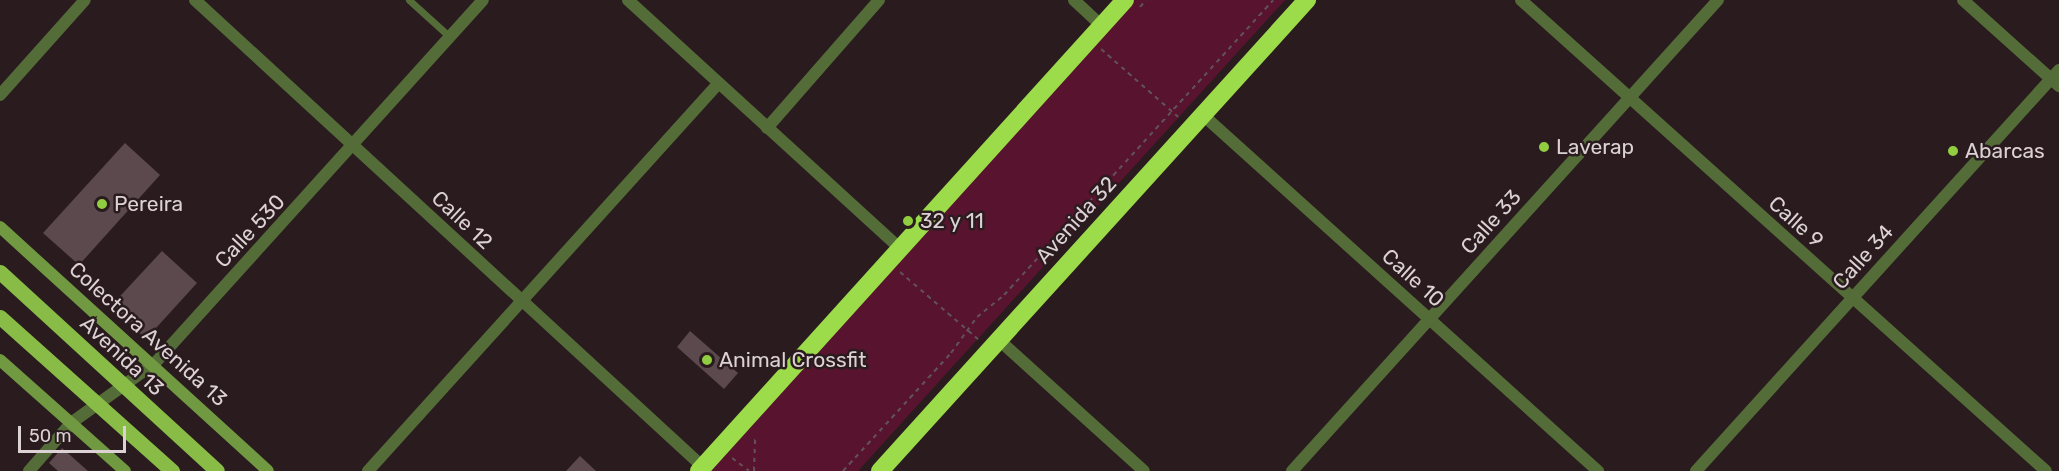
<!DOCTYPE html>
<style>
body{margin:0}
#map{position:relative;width:2059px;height:471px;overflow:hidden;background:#2a1b1f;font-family:Rubik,sans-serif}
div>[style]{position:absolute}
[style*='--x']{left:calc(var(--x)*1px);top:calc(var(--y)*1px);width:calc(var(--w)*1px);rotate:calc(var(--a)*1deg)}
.green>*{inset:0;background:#58142e}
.building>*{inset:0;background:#5b494d}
.path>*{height:2px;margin-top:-1px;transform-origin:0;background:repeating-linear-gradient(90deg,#605256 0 4.5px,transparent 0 9px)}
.lane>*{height:7px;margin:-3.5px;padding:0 3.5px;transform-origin:3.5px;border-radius:3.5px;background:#546d38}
.street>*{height:12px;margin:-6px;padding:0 6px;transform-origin:6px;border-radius:6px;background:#546d38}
.secondary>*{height:12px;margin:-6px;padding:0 6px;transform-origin:6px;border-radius:6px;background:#719941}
.primary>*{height:15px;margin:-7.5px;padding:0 7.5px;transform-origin:7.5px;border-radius:7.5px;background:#88bc46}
.highway>*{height:18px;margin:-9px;padding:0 9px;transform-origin:9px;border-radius:9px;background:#9cdb4a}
.dots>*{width:16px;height:16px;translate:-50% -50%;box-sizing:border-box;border:3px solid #2a1b1f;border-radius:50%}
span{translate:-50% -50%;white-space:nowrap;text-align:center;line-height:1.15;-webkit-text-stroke:5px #2a1b1f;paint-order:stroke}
.poi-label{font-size:21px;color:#dcd1d4}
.left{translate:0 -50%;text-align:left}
.street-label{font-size:21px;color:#dcd1d4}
.scale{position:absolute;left:18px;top:426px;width:108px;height:27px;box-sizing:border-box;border:3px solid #dcd1d4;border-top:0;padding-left:8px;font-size:18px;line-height:21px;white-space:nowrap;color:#dcd1d4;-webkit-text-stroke:4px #2a1b1f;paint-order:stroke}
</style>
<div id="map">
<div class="green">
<i style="clip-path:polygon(1135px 0,1285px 0,858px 471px,711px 471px)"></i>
</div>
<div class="building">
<i style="clip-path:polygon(125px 143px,160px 175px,79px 265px,43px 233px)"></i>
<i style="clip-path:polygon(162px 251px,197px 283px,146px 339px,110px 307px)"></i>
<i style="clip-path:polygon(690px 331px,738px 373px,724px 389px,677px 347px)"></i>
<i style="clip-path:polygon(62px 448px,88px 471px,58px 471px,49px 463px)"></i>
<i style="clip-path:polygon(580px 456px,596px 471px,566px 471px)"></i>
</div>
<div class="path">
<i style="--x:1140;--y:7;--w:9;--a:-49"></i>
<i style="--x:1101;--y:49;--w:103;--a:41.4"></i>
<i style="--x:900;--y:272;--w:103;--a:40.7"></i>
<i style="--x:732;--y:458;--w:21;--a:37"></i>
<i style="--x:754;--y:471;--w:36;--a:-88"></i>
<i style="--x:843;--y:471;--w:160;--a:-47.5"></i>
<i style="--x:951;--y:353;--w:44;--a:-54.2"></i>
<i style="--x:977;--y:317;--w:35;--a:-39"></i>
<i style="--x:1004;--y:295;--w:399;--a:-47.6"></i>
</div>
<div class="lane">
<i style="--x:409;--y:0;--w:55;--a:42.1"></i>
</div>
<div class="street">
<i style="--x:195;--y:0;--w:690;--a:42.59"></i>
<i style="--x:628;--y:0;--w:369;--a:42.4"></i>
<i style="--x:1074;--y:0;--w:38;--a:43"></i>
<i style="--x:1521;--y:0;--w:705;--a:41.9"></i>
<i style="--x:1963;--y:0;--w:129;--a:41.9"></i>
<i style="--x:0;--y:95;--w:127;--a:-48.2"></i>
<i style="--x:1203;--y:115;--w:532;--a:42.03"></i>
<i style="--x:767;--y:128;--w:170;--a:-48.8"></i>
<i style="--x:999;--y:340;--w:195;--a:42.1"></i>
<i style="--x:29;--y:471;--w:64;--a:-48.8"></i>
<i style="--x:71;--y:423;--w:103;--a:-35.5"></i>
<i style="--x:155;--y:363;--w:489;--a:-47.9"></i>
<i style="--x:368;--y:471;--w:520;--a:-47.88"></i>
<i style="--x:1292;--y:471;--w:635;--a:-47.87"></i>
<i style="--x:1696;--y:471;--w:541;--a:-47.85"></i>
</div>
<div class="secondary">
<i style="--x:0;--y:227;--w:362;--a:42.3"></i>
<i style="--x:0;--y:360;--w:167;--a:41.6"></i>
</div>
<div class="primary">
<i style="--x:0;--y:272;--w:294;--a:42.5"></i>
<i style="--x:0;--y:317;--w:231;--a:41.8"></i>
</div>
<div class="highway">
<i style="--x:699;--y:471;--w:635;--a:-47.87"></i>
<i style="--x:880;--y:471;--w:636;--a:-47.81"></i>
</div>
<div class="dots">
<i style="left:1544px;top:147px;background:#91cd40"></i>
<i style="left:1953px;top:151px;background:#91cd40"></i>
<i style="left:102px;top:204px;background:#91cd40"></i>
<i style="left:908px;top:221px;background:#91cd40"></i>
<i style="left:707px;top:360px;background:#91cd40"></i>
</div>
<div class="poi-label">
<span class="left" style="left:1556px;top:147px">Laverap</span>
<span class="left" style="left:1965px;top:151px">Abarcas</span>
<span class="left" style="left:114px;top:204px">Pereira</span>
<span class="left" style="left:920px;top:221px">32 y 11</span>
<span class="left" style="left:719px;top:360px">Animal Crossfit</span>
</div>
<div class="street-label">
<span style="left:462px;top:220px;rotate:43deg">Calle 12</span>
<span style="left:1076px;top:220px;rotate:-48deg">Avenida 32</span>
<span style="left:1491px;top:222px;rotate:-48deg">Calle 33</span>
<span style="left:1796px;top:222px;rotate:42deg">Calle 9</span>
<span style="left:250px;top:231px;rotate:-47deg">Calle 530</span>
<span style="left:1863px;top:257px;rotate:-48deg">Calle 34</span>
<span style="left:1413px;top:278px;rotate:42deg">Calle 10</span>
<span style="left:148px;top:334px;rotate:42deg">Colectora Avenida 13</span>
<span style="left:122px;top:356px;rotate:43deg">Avenida 13</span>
</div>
<div class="scale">50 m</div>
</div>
